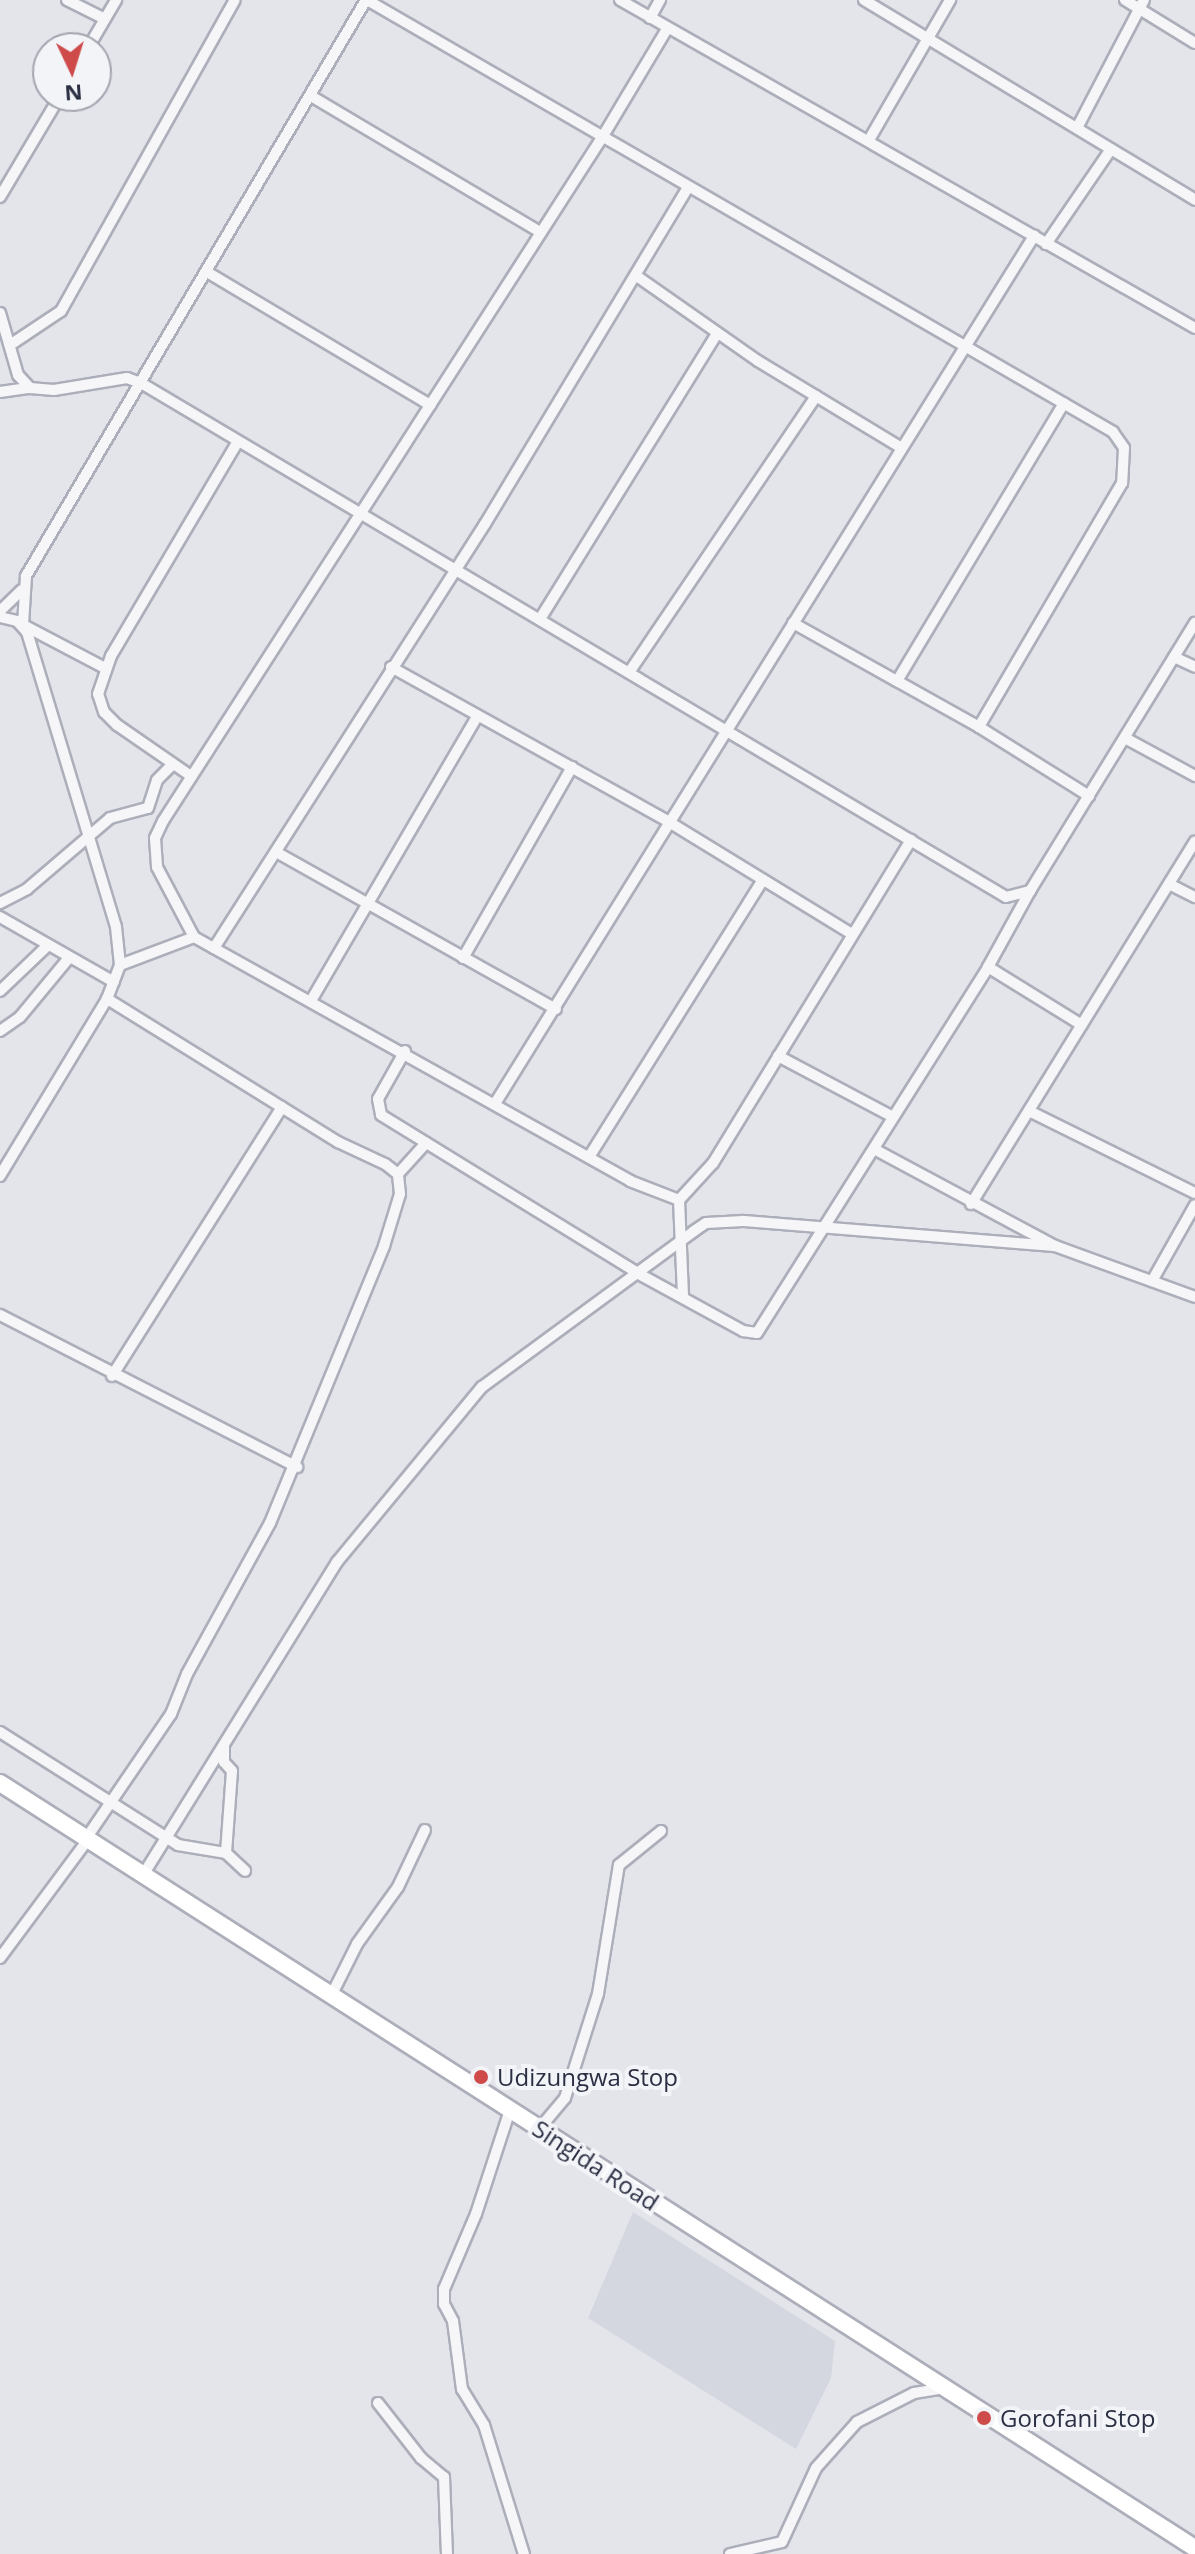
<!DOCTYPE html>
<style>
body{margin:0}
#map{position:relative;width:1195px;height:2554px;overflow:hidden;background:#e3e5eb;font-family:"Open Sans",sans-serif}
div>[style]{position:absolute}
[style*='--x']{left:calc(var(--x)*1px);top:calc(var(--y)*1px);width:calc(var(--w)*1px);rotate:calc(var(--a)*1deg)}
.built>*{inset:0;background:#d5d7e0}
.roads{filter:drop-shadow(2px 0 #acaeb9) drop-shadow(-2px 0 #acaeb9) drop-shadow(0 2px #acaeb9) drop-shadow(0 -2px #acaeb9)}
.minor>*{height:10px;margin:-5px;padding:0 5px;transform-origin:5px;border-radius:5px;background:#f6f6f9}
.trunk>*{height:16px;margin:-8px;padding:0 8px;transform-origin:8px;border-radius:8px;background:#fff}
.dots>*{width:22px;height:22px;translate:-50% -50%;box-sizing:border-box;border:4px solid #f3f4f8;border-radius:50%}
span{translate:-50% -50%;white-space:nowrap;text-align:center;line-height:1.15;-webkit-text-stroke:8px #f3f4f8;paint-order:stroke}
.poi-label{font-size:24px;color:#2b2f43}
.left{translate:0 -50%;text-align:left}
.street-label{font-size:24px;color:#2b2f43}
.north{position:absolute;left:32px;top:32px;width:80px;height:80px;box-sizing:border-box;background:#f3f4f8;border:2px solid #a3a5b0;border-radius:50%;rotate:176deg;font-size:22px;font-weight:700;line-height:32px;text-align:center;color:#2b2f43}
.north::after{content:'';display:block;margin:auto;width:28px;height:36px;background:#ce4b4a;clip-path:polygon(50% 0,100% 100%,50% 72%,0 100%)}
</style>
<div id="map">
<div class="built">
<i style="clip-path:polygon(633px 2212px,835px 2341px,831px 2378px,796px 2449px,588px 2318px)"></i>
</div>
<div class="roads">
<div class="minor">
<i style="--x:67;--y:0;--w:42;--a:26.6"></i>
<i style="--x:367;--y:0;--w:862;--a:30.07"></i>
<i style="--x:1113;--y:432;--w:19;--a:55"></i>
<i style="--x:1124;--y:448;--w:35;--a:93"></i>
<i style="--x:1122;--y:483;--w:283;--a:120.4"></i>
<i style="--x:620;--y:0;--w:662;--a:29.7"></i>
<i style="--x:864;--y:0;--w:387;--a:31.1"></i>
<i style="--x:1125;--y:0;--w:82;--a:31.6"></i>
<i style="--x:650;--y:18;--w:21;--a:-61"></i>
<i style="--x:667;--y:29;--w:125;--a:120.9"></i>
<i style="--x:603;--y:136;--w:814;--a:122.71"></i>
<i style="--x:163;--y:821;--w:19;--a:115"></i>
<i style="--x:155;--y:838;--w:29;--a:86"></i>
<i style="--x:157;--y:867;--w:79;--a:62.1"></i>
<i style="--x:194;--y:937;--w:500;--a:29.2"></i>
<i style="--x:630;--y:1181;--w:53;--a:21.2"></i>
<i style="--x:679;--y:1200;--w:50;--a:-47.4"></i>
<i style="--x:713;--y:1163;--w:379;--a:-58.5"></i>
<i style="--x:88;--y:48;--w:56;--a:-59.7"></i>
<i style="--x:311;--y:96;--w:264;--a:30.7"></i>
<i style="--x:1077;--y:128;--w:144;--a:-62.4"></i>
<i style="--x:869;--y:140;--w:162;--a:-59.9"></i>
<i style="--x:0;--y:197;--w:117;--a:-59.3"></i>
<i style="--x:1046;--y:244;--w:115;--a:-55.6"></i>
<i style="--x:207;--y:272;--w:260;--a:30.8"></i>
<i style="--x:638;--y:277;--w:146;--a:35"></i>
<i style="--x:758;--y:361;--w:166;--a:31.2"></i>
<i style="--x:0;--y:313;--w:65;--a:73.8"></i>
<i style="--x:18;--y:375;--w:18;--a:47"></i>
<i style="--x:30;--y:388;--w:24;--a:5"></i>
<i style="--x:54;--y:390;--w:74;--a:-9.3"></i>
<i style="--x:127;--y:378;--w:15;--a:20"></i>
<i style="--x:141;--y:383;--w:1006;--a:30.72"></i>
<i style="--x:1006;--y:897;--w:25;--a:-14"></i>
<i style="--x:1030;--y:891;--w:315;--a:-58.4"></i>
<i style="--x:10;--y:345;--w:61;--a:-33.7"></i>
<i style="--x:61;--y:311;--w:356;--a:-60.8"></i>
<i style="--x:0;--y:392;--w:30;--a:-8"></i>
<i style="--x:0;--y:611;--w:30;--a:-44"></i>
<i style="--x:0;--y:617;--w:17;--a:13"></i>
<i style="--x:17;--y:621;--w:15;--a:48"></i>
<i style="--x:27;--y:632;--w:308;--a:73.2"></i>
<i style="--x:116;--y:927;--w:38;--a:84"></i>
<i style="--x:120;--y:965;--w:36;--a:111"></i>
<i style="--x:107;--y:999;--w:207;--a:121.2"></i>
<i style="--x:540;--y:619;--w:335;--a:-58.2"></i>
<i style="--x:793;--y:623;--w:213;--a:29.2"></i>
<i style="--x:979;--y:727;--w:130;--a:32.1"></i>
<i style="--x:1174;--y:657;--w:23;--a:25"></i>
<i style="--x:391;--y:667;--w:318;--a:29.1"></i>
<i style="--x:669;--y:822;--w:215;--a:31.5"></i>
<i style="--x:105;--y:668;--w:93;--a:-152.3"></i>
<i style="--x:23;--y:625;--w:49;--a:-86.5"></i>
<i style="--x:26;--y:576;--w:669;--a:-59.45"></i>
<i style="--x:630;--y:671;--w:332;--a:-55.9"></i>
<i style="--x:897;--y:681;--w:324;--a:-59"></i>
<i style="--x:1125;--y:738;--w:80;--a:28.5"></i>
<i style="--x:191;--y:776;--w:90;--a:-145.4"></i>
<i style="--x:117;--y:725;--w:18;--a:-135"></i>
<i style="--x:104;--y:712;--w:19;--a:-108"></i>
<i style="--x:98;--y:694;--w:40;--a:-71.1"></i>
<i style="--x:111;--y:656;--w:247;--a:-59.4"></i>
<i style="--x:276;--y:852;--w:321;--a:29.3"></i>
<i style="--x:1169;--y:884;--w:29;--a:27"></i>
<i style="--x:0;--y:903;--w:30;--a:-27"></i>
<i style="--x:27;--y:889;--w:109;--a:-40.5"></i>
<i style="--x:110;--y:818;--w:39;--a:-15"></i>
<i style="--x:148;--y:808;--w:29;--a:-72"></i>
<i style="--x:157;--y:780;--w:21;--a:-45"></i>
<i style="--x:0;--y:917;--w:131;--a:29.7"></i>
<i style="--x:214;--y:948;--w:503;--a:-57.42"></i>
<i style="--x:485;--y:524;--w:393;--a:-58.9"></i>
<i style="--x:463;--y:958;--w:220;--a:-60.3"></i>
<i style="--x:120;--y:965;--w:79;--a:-20.7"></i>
<i style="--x:988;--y:967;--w:110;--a:31.7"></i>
<i style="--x:0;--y:991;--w:64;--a:-43.7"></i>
<i style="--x:312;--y:999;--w:327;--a:-59.7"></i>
<i style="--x:0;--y:1031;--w:24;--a:-35"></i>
<i style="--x:20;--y:1017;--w:75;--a:-50.4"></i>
<i style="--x:405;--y:1051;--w:55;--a:119.4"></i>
<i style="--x:378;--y:1099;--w:16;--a:79"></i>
<i style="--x:381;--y:1115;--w:303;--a:31.6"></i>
<i style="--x:639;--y:1274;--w:119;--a:28.7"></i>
<i style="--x:743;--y:1331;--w:14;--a:8"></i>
<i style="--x:757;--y:1333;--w:433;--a:-57.7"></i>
<i style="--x:988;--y:967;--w:87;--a:-61.1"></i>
<i style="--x:778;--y:1056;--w:130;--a:27.9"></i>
<i style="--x:496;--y:1102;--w:1020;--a:-58.15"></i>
<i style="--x:1029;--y:1111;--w:185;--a:26.3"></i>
<i style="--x:874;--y:1149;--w:205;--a:28.2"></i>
<i style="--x:1055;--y:1246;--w:149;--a:20"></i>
<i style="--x:589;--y:1157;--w:327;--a:-57.9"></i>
<i style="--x:398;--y:1174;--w:42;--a:-47.9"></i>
<i style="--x:679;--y:1200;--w:97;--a:87.6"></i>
<i style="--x:971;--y:1204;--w:426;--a:-58.3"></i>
<i style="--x:1152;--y:1281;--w:87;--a:-60.5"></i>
<i style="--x:0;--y:1315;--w:334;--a:27.1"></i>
<i style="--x:112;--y:1376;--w:318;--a:-57.7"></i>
<i style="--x:0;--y:1732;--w:211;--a:32.4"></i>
<i style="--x:178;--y:1845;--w:49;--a:9.5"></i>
<i style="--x:224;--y:1745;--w:17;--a:90"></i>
<i style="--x:224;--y:1762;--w:12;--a:48"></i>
<i style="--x:232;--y:1771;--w:82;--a:94.2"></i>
<i style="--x:226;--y:1853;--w:26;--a:43"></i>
<i style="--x:85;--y:1840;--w:153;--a:-55.7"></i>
<i style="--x:171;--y:1714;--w:43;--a:-68.2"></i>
<i style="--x:187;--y:1674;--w:172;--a:-61.2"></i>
<i style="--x:270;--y:1523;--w:300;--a:-67.6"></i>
<i style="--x:384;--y:1246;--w:54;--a:-72.9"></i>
<i style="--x:400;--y:1194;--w:20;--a:-96"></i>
<i style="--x:398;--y:1174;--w:16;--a:-142"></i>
<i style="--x:385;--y:1164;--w:52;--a:-154.9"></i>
<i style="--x:338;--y:1142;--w:272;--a:-148.2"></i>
<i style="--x:143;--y:1875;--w:368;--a:-58.2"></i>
<i style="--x:337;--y:1562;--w:227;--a:-50.4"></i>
<i style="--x:482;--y:1387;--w:263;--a:-36.3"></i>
<i style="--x:694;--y:1231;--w:14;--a:-34"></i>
<i style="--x:706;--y:1223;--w:37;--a:-3"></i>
<i style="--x:743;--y:1221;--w:313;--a:4.6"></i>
<i style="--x:0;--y:1958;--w:149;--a:-53.4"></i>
<i style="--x:331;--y:1996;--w:58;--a:-63.4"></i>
<i style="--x:357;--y:1944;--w:70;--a:-54.3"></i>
<i style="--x:398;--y:1887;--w:63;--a:-64.7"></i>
<i style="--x:510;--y:2110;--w:109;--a:108.1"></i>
<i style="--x:476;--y:2214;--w:82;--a:113.1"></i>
<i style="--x:444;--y:2289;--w:15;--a:90"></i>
<i style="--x:444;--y:2304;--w:19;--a:62"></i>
<i style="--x:453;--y:2321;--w:69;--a:82.5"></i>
<i style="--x:462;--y:2389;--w:42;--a:58.6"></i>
<i style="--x:484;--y:2425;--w:135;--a:72.8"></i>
<i style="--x:539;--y:2129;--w:40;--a:-50"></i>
<i style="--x:565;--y:2098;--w:109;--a:-72.4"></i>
<i style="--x:598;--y:1994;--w:131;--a:-80.8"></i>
<i style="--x:619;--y:1865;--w:54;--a:-39"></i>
<i style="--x:378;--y:2403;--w:70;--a:52"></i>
<i style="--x:421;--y:2458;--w:30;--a:40"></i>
<i style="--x:444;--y:2477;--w:77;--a:87.8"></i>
<i style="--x:730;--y:2554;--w:53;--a:-13"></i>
<i style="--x:782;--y:2542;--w:81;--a:-65.3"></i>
<i style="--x:816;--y:2468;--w:62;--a:-48.3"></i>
<i style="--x:857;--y:2422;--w:64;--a:-27"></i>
<i style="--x:914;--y:2393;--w:31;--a:-9"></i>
</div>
<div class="trunk">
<i style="--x:0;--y:1783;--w:1419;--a:32.63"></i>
</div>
</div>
<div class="dots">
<i style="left:481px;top:2077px;background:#ce4b4a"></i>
<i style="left:984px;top:2418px;background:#ce4b4a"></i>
</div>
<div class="poi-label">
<span class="left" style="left:497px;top:2077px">Udizungwa Stop</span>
<span class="left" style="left:1000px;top:2418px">Gorofani Stop</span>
</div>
<div class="street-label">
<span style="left:596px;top:2165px;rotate:33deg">Singida Road</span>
</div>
<div class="north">N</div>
</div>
